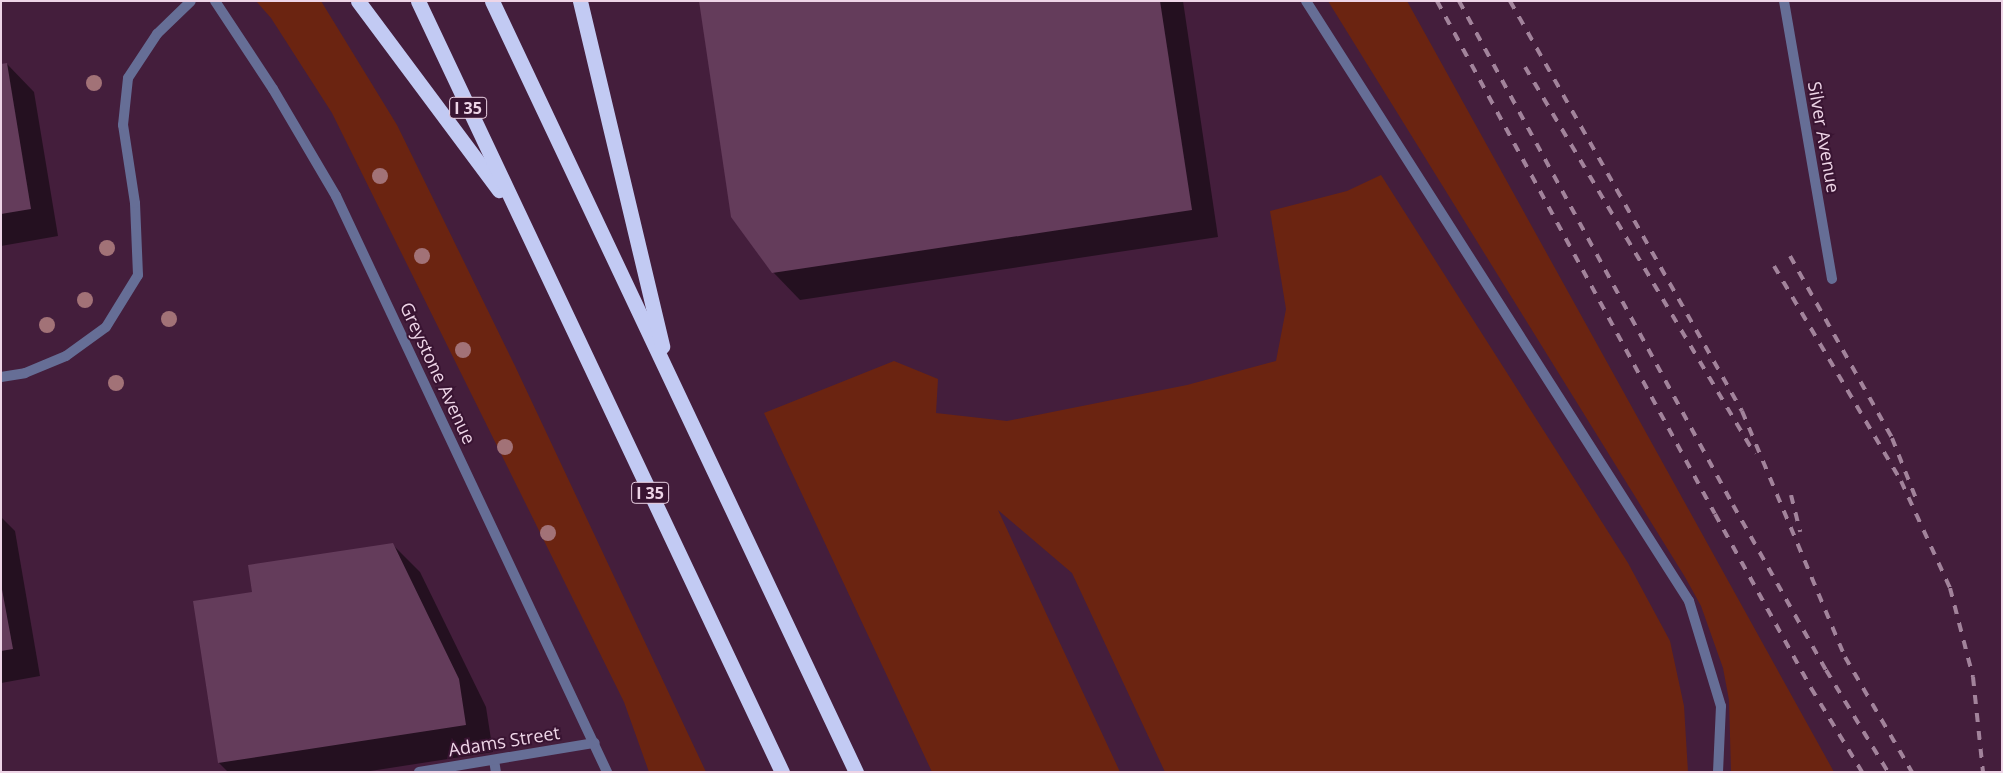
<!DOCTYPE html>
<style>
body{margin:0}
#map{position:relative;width:2003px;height:773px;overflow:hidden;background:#441e3c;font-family:"Open Sans",sans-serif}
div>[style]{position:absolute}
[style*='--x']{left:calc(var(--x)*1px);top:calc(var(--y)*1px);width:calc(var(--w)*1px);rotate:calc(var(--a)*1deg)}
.green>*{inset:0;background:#6b2411}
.shadow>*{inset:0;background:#0007}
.building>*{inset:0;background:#643c5b}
.lane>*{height:10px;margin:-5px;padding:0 5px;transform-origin:5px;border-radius:5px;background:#666e96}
.street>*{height:10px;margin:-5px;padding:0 5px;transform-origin:5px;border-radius:5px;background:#666e96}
.highway>*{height:15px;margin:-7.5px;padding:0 7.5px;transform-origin:7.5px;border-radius:7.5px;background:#c2caf3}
.rail>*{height:4px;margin-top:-2px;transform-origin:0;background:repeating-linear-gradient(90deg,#a2839b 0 9px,transparent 0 18px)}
.trees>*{width:16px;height:16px;margin:-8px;border-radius:50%;background:#a27277}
span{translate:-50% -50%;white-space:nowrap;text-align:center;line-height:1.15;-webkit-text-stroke:4px #391432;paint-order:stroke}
.shield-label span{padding:1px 4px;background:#391432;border:1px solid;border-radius:4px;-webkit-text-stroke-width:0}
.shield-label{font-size:16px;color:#eed5e7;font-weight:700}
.street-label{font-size:18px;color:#eed5e7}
.frame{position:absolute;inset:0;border:2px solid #eed5e7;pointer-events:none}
</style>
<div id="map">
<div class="green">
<i style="clip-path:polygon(256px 1px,321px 1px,397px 125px,515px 366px,706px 772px,649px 772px,624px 702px,332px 113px,271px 18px)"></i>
<i style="clip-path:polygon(1328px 1px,1407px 1px,1834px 772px,1731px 772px,1729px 700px,1723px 668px,1701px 606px,1685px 577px)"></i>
<i style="clip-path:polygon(1381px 175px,1628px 563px,1670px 641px,1684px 706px,1688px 772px,1165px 772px,1072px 573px,998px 510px,1120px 772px,932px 772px,764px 413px,894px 361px,938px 379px,936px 413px,1007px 421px,1187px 385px,1276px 361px,1286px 309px,1270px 211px,1347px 191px)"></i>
</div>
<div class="shadow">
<i style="clip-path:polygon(700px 1px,1183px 1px,1218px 237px,800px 300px,773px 272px)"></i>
<i style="clip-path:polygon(7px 64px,34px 92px,58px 236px,1px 246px,1px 65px)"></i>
<i style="clip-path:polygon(1px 517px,15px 531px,40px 676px,1px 683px)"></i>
<i style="clip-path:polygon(392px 544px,420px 572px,486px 707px,493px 752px,364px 772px,228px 772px,219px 763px,254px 593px)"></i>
</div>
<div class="building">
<i style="clip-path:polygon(699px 1px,1160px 1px,1192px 210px,772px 273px,731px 217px)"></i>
<i style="clip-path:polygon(7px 63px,31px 209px,1px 214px,1px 64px)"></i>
<i style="clip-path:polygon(393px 543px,459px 679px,466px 725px,218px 763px,193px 601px,252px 592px,248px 565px)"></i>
<i style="clip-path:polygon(1px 584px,13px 649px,1px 651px)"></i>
</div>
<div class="lane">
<i style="--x:494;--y:760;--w:12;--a:81"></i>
</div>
<div class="street">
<i style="--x:215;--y:1;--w:105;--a:56.6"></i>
<i style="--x:273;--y:89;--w:124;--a:59.5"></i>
<i style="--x:336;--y:196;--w:637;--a:64.8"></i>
<i style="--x:1306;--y:1;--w:712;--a:57.45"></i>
<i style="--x:1689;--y:601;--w:110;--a:73.1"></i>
<i style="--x:1721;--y:706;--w:66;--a:92.6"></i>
<i style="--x:1784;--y:1;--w:282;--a:80.2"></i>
<i style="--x:1;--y:377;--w:24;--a:-9"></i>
<i style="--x:25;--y:373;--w:44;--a:-22.5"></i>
<i style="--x:66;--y:356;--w:49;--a:-35.9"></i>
<i style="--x:106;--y:327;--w:61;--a:-58.4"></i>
<i style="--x:138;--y:275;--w:72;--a:-92.4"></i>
<i style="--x:135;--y:203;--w:79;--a:-98.7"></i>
<i style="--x:123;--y:125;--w:47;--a:-83.9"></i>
<i style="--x:128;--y:78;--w:53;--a:-56.6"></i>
<i style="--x:157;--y:34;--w:47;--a:-44.1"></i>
<i style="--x:419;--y:772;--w:178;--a:-9.4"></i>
</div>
<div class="highway">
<i style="--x:358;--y:1;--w:236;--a:53.3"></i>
<i style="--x:418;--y:1;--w:853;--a:64.73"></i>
<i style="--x:492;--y:1;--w:853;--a:64.73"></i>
<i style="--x:580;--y:1;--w:355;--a:76.6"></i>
</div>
<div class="rail">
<i style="--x:1437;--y:1;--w:583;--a:61.55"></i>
<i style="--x:1715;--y:514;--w:199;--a:61.1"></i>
<i style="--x:1811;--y:688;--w:98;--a:58.7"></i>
<i style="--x:1459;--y:1;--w:574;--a:61.47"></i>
<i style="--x:1733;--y:505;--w:189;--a:60.6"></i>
<i style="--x:1826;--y:670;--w:119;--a:58.7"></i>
<i style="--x:1510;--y:1;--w:471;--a:60.5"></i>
<i style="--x:1742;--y:411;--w:267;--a:67.3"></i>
<i style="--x:1845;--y:657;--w:133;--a:59.8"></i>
<i style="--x:1525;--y:67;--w:450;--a:59.3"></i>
<i style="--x:1790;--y:256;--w:209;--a:60.7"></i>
<i style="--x:1892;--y:438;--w:68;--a:68.4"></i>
<i style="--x:1774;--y:266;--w:250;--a:59.4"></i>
<i style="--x:1901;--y:481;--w:118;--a:65.4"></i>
<i style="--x:1950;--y:588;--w:92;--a:75.5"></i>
<i style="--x:1973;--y:677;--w:96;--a:84"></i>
<i style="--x:1791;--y:495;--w:38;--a:76"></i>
</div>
<div class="trees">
<i style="left:94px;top:83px"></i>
<i style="left:380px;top:176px"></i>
<i style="left:107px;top:248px"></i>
<i style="left:422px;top:256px"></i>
<i style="left:85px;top:300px"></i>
<i style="left:169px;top:319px"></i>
<i style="left:47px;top:325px"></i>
<i style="left:463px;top:350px"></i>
<i style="left:116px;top:383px"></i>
<i style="left:505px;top:447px"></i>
<i style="left:548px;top:533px"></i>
</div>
<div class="shield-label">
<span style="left:468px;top:108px">I 35</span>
<span style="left:650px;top:493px">I 35</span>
</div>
<div class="street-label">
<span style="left:1824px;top:137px;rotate:80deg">Silver Avenue</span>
<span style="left:438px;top:373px;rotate:65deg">Greystone Avenue</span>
<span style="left:504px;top:741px;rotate:-9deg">Adams Street</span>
</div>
<div class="frame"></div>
</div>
